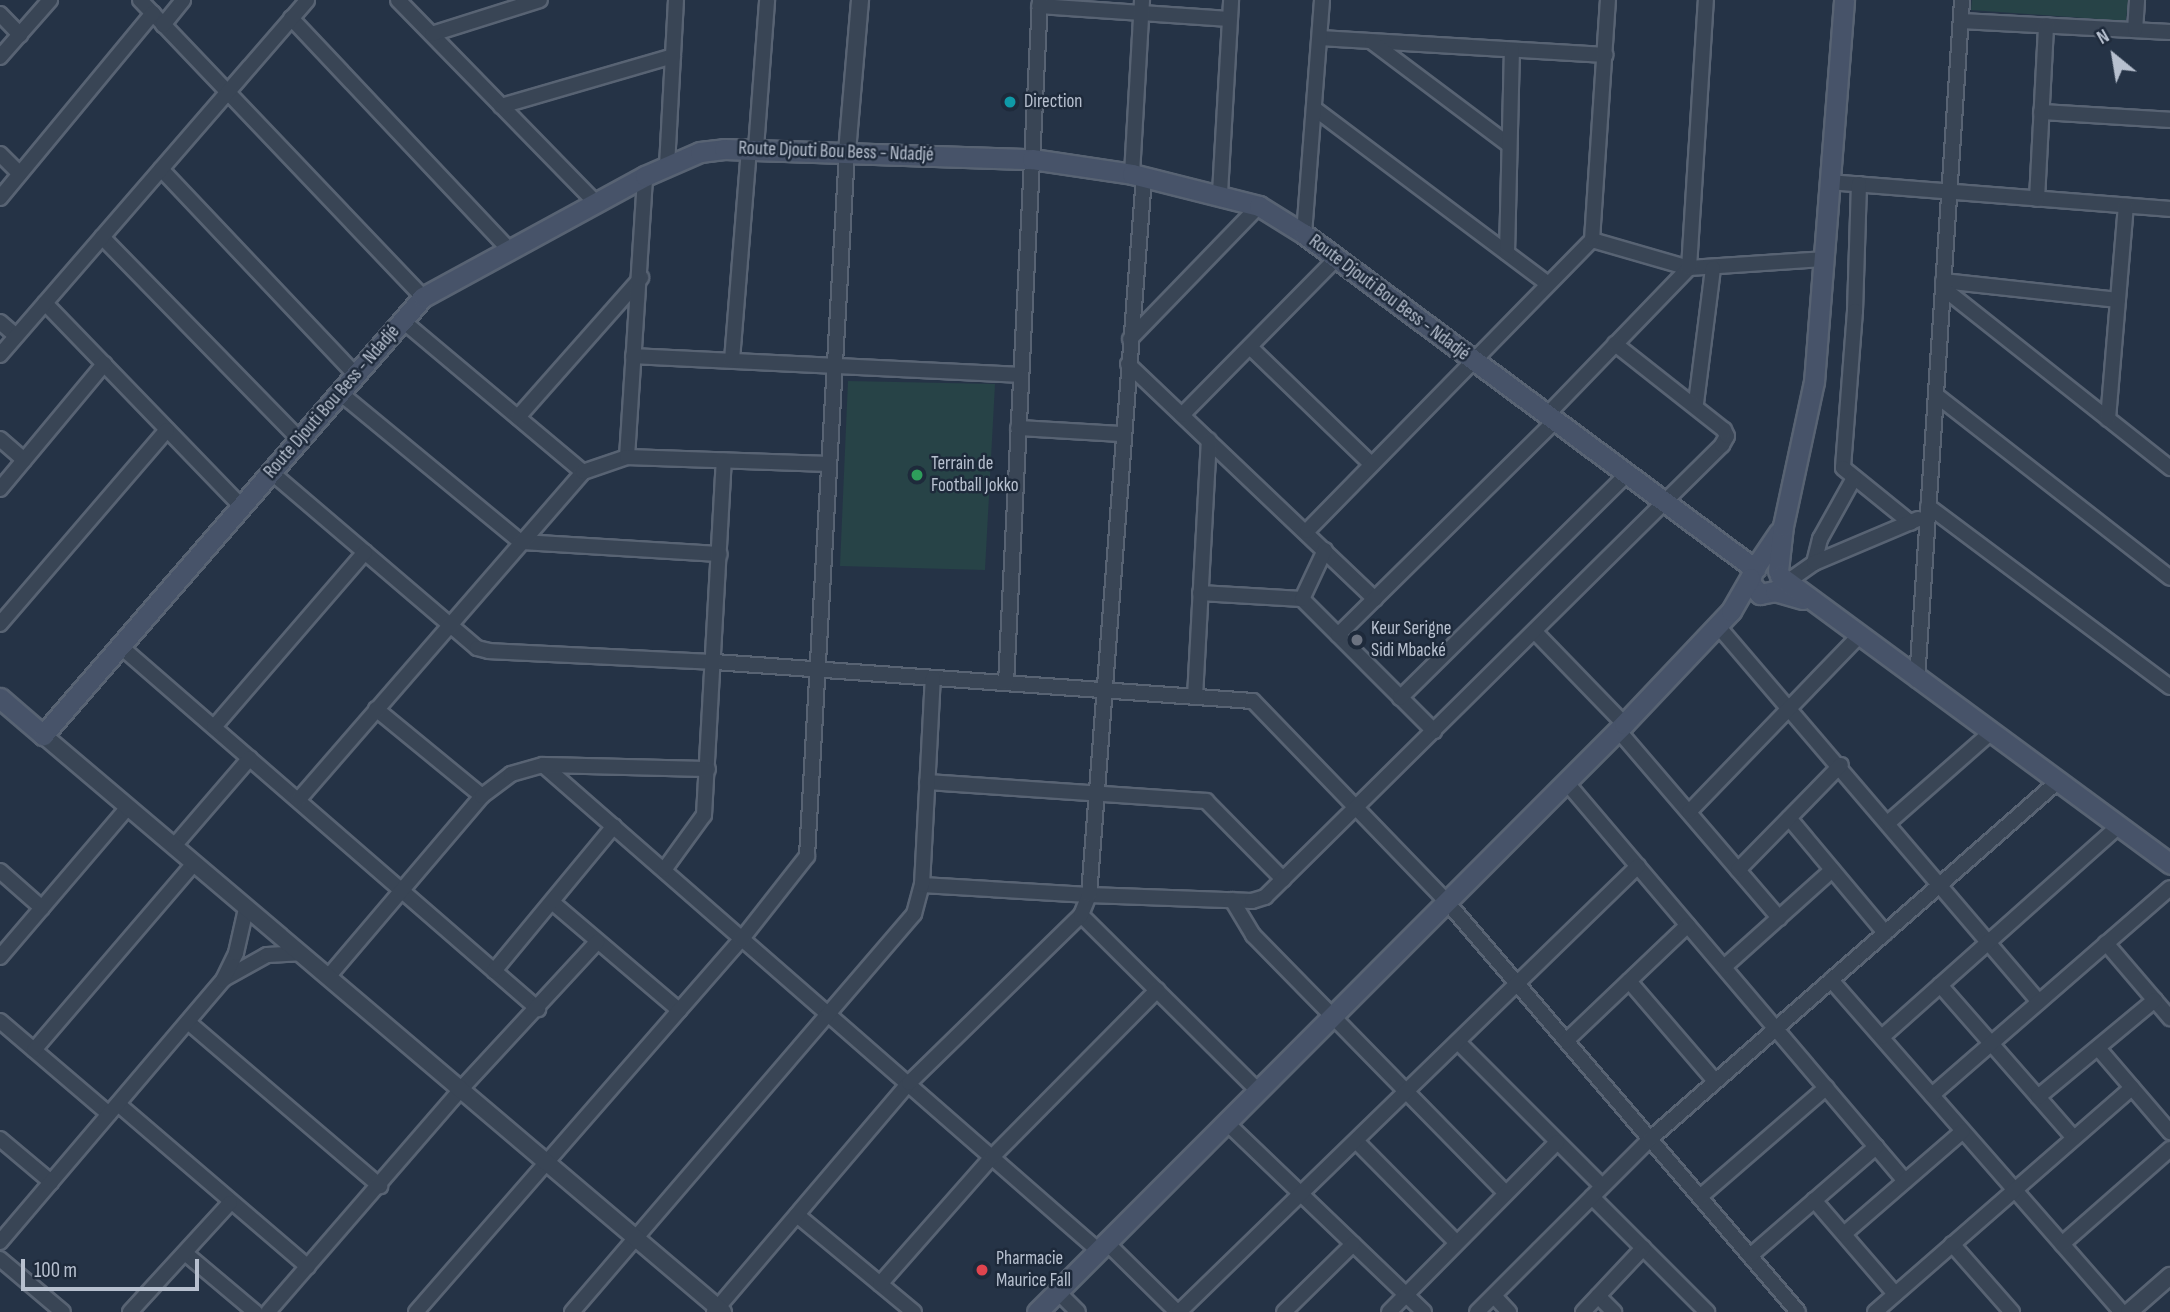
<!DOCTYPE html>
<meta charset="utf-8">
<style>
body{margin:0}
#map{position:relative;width:2170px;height:1312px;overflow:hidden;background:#253346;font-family:"Sofia Sans Condensed",sans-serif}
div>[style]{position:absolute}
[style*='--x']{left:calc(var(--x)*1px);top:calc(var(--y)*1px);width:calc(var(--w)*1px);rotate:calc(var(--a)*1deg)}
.green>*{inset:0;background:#274347}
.roads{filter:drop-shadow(2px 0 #586373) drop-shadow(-2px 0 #586373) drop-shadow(0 2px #586373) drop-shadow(0 -2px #586373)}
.minor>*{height:14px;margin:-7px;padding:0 7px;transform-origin:7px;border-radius:7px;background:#394555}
.tertiary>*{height:16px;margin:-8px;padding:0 8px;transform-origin:8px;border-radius:8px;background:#394555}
.secondary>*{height:19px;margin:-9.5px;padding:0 9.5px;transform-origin:9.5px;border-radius:9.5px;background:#475369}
.dots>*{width:19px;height:19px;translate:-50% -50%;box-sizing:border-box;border:4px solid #1e2a3b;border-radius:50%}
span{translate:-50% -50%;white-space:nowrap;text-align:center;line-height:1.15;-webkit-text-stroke:5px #1e2a3b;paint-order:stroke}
.poi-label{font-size:19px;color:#b7c0cf}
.left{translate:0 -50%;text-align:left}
.street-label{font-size:19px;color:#b7c0cf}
.north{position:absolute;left:2079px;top:21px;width:70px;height:70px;-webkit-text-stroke:5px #1e2a3b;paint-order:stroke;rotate:330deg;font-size:19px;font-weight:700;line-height:28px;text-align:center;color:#b7c0cf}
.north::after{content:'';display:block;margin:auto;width:24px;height:32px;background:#b7c0cf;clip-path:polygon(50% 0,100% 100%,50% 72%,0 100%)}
.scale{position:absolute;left:21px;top:1259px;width:178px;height:32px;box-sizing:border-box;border:4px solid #b7c0cf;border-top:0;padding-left:9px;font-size:21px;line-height:24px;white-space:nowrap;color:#b7c0cf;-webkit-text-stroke:5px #1e2a3b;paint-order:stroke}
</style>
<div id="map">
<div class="green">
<i style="clip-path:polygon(1972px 0,2128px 0,2126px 21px,1971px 10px)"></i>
<i style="clip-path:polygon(848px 381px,995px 384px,985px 570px,840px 566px)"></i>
</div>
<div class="roads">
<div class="minor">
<i style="--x:140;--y:0;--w:410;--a:46.4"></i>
<i style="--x:398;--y:0;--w:282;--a:45.7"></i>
<i style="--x:1039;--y:6;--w:191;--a:3.9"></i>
<i style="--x:0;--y:14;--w:29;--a:46"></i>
<i style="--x:291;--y:18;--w:316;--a:46.7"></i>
<i style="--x:1961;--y:21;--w:209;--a:3"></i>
<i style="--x:163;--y:25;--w:32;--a:-51"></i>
<i style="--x:2135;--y:30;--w:30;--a:-86"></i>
<i style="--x:432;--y:34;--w:113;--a:-17.5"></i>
<i style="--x:1320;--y:38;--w:286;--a:3.4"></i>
<i style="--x:1372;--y:42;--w:170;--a:36.9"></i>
<i style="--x:0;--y:57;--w:76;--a:-48.7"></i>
<i style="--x:501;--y:106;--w:179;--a:-16.2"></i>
<i style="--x:1315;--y:109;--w:290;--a:36.9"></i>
<i style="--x:2041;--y:112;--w:129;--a:3.5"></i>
<i style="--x:756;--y:148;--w:148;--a:-85.7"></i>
<i style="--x:0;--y:154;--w:28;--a:45"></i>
<i style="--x:667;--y:166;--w:166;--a:-86.9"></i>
<i style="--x:161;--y:169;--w:284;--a:46.6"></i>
<i style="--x:1132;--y:174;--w:174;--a:-86.7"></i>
<i style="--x:1829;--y:182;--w:342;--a:4.5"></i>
<i style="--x:1859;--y:184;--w:127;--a:91.8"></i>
<i style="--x:1855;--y:311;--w:157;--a:94.4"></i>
<i style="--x:1843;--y:468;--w:87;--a:39"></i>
<i style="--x:1220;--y:193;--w:193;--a:-86.7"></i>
<i style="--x:0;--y:198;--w:240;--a:-50.4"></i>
<i style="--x:2037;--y:199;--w:174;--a:-87"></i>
<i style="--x:1304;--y:234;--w:235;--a:-85.6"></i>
<i style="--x:102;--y:237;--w:284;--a:45.7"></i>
<i style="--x:1592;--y:240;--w:101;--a:16.1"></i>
<i style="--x:1689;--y:268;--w:134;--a:-3.8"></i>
<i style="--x:1507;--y:253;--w:203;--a:-88.6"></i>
<i style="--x:1943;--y:281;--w:176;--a:6.2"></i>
<i style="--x:1943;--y:288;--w:290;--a:38.4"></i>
<i style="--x:45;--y:303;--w:282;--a:46"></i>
<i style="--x:403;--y:321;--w:235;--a:40"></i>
<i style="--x:0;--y:322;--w:21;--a:41"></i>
<i style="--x:1130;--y:339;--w:185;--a:-45.9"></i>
<i style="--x:1250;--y:347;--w:168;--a:44"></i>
<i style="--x:0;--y:355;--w:469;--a:-49.1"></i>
<i style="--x:633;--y:356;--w:388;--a:2.8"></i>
<i style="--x:732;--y:360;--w:213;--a:-85.4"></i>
<i style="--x:1128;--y:364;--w:341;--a:43.6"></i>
<i style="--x:340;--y:393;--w:234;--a:39.5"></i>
<i style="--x:521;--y:542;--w:199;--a:3.5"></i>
<i style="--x:1936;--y:395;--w:297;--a:38"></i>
<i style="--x:1696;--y:403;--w:136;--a:-82.8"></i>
<i style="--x:1182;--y:415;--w:221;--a:-45.4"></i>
<i style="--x:1546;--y:416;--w:206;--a:-46"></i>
<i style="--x:1689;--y:268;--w:269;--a:-86.4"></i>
<i style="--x:518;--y:417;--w:186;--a:-48.5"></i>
<i style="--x:2108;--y:419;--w:214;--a:-85.2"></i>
<i style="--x:1018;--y:428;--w:104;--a:3.3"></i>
<i style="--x:0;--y:439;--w:32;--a:41"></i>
<i style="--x:627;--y:457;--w:282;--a:-86.3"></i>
<i style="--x:271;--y:472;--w:271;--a:40.5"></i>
<i style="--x:477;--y:648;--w:12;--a:14"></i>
<i style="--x:489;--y:651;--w:226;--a:2.8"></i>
<i style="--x:715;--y:662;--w:539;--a:4.15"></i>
<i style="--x:1253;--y:701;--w:281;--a:46"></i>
<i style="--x:1448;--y:903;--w:538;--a:49.44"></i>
<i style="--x:0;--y:489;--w:163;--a:-50.2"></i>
<i style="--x:1928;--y:506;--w:302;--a:36.8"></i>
<i style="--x:1307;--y:531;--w:407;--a:-45.6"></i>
<i style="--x:1592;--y:240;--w:241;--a:-86.2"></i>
<i style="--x:1814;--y:563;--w:25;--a:-76"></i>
<i style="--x:1820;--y:539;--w:70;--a:-60.9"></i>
<i style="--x:1787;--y:582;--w:33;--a:-35"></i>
<i style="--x:1814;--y:563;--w:113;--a:-22.9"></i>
<i style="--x:1200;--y:593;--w:102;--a:3.4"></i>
<i style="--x:1302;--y:599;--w:187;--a:45"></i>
<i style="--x:1302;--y:599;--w:54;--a:-64.9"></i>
<i style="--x:0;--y:624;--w:256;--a:-49.3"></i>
<i style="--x:1718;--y:626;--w:494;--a:49.5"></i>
<i style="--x:1535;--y:632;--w:128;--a:45.9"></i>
<i style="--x:1338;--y:635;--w:303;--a:-44.6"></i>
<i style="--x:120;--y:646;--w:554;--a:40.97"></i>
<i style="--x:1917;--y:680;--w:681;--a:-86.21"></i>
<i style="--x:1006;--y:683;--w:684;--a:-87.15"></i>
<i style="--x:1195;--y:697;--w:257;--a:-86.9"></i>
<i style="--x:1400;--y:698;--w:316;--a:-44.6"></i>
<i style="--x:376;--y:709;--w:137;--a:39.4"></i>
<i style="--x:214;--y:727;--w:231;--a:-49.2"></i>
<i style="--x:1618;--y:730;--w:248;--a:49.4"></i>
<i style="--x:543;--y:765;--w:738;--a:41.16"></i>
<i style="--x:927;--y:782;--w:280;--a:3.9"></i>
<i style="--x:1206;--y:801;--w:110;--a:45.4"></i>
<i style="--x:1567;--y:783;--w:522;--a:49.66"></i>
<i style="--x:299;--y:799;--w:433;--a:-49"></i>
<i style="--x:583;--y:472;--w:46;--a:-18.8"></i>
<i style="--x:627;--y:457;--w:202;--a:2"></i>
<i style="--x:1689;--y:812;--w:246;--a:-46"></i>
<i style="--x:1789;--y:818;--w:150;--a:50.1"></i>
<i style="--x:1889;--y:822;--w:133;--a:-41.3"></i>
<i style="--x:174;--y:846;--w:116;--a:-49.2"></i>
<i style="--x:664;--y:870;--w:68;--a:-54"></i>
<i style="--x:704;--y:815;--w:355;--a:-86.8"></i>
<i style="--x:1738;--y:870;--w:147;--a:-45.6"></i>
<i style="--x:0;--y:871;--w:56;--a:41.4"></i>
<i style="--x:922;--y:885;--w:167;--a:3.4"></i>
<i style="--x:1089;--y:895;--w:163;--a:2.1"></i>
<i style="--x:1252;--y:901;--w:14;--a:-17"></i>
<i style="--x:1265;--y:897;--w:643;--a:-44.68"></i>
<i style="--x:1722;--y:445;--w:10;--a:-61"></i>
<i style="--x:1727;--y:436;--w:7;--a:-117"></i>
<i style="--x:1724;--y:430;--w:139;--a:-141.7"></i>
<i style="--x:1232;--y:900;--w:41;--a:59"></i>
<i style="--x:1253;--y:935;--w:361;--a:45.6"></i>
<i style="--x:552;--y:902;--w:167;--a:40.4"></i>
<i style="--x:1081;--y:915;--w:251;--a:44.8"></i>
<i style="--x:2106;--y:943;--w:99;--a:49.5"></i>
<i style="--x:0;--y:957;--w:197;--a:-49.5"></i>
<i style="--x:1724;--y:967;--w:145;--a:-41.9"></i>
<i style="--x:494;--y:971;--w:188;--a:-50.4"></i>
<i style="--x:328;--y:977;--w:238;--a:-49.6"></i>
<i style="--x:482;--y:796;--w:36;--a:-37"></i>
<i style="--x:511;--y:774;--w:33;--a:-16"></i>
<i style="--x:543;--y:765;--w:165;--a:1.4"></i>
<i style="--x:224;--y:979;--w:49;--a:-29.2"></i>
<i style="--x:267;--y:955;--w:33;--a:-3"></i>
<i style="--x:1831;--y:980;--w:441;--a:48.8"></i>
<i style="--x:1629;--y:981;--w:132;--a:49.3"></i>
<i style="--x:1940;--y:985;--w:203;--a:48.8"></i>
<i style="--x:0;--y:1021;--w:143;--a:40.5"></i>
<i style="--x:188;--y:1022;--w:253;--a:40.5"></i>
<i style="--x:1882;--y:1037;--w:316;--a:-41.7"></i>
<i style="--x:1566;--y:1041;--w:168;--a:-43.6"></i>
<i style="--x:1458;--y:1042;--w:204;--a:45"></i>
<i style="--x:2098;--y:1048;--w:111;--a:49.4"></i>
<i style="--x:34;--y:1050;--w:246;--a:-49.4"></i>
<i style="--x:1932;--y:1095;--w:315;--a:-41"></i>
<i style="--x:2038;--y:1097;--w:152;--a:-39.7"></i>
<i style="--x:118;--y:1104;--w:250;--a:40.6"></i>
<i style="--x:1227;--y:1123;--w:273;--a:43.8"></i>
<i style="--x:0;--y:1139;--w:67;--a:40.1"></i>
<i style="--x:1356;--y:1141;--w:142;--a:45.3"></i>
<i style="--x:1592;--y:1197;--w:163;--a:45"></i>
<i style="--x:1700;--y:1197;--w:167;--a:-40.9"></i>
<i style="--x:1814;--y:1200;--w:124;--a:49.2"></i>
<i style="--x:797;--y:1215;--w:152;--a:39.7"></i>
<i style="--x:1844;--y:1234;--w:157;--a:-40.9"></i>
<i style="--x:0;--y:1242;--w:344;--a:-49.6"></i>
<i style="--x:223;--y:980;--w:30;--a:-64"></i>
<i style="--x:236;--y:953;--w:45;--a:-77.2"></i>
<i style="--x:1107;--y:1243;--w:98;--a:44.6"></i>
<i style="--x:1952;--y:1244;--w:91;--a:48.6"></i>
<i style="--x:2062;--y:1244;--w:144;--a:-41.3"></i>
<i style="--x:185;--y:1253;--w:92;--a:40.1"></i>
<i style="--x:1750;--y:1256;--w:167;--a:-40.9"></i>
<i style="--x:0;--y:1259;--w:82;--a:40.1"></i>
<i style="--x:880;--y:1284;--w:169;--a:-48.6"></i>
<i style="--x:992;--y:1157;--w:235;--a:-45.3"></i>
<i style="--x:1058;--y:1292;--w:28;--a:45"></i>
<i style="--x:1494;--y:1296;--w:22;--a:47"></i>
<i style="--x:1598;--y:1296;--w:23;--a:45"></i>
<i style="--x:130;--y:1312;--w:148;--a:-47.5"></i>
<i style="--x:268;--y:1312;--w:294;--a:-49.1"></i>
<i style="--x:460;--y:1090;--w:202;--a:-47.2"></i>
<i style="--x:416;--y:1312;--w:494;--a:-48.9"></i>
<i style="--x:741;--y:940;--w:107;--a:-51.8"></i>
<i style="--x:807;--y:856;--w:705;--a:-86.75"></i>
<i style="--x:572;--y:1312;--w:525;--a:-49.33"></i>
<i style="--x:914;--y:914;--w:30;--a:-75"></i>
<i style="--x:922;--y:885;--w:207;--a:-87"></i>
<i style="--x:714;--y:1312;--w:301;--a:-49.6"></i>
<i style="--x:909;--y:1083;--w:240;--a:-44.3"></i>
<i style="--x:1081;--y:915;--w:22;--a:-68"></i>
<i style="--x:1089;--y:895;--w:720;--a:-85.62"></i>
<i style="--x:1179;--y:1312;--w:640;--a:-44.18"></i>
<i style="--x:1284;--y:1312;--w:97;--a:-44.6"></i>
<i style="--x:1389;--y:1312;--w:239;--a:-45.3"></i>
<i style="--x:1477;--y:1312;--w:245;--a:-45"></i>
<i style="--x:1650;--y:1139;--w:540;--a:-41.25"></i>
<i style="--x:1583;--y:1312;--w:88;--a:-46.8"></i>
<i style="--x:1875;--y:1312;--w:341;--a:-41.1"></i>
</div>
<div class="tertiary">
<i style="--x:847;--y:152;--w:153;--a:-85.1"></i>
<i style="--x:43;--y:735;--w:892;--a:40.32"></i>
<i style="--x:2129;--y:1312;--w:55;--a:-41.3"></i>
</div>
<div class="secondary">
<i style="--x:1779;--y:532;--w:48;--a:124"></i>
<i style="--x:1752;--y:572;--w:11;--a:100"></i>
<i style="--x:1750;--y:583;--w:15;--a:48"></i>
<i style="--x:1760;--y:594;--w:15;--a:-11"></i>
<i style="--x:1775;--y:591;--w:29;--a:16"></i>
<i style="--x:1778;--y:571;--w:45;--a:-83.7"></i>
<i style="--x:1783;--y:526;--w:147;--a:-77.9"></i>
<i style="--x:1814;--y:382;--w:383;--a:-85.5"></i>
<i style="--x:1780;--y:576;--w:485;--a:36.4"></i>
<i style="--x:0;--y:698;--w:57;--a:40.7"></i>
<i style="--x:43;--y:735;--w:580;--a:-49.06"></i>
<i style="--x:423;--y:297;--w:253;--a:-28.6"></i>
<i style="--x:645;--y:176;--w:60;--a:-23.6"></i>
<i style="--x:700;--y:152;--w:24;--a:-7"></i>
<i style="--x:724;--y:149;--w:308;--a:1.9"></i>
<i style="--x:1032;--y:159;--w:101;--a:8.5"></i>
<i style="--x:1132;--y:174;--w:131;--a:14.1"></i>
<i style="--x:1259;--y:206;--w:53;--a:31.9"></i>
<i style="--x:1304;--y:234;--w:562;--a:36.6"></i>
<i style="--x:1037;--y:1312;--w:831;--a:-45.05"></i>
<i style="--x:1624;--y:724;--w:156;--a:-46.6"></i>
<i style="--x:1731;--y:611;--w:38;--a:-60"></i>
</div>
</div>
<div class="dots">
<i style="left:1010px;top:102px;background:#0f9aa8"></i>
<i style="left:917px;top:475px;background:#2e9e5b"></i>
<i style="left:1357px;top:640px;background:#6b7280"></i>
<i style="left:982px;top:1270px;background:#e0444e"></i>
</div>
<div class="poi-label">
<span class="left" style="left:1024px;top:102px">Direction</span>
<span class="left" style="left:931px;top:475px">Terrain de<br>Football Jokko</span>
<span class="left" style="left:1371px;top:640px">Keur Serigne<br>Sidi Mbacké</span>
<span class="left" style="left:996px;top:1270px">Pharmacie<br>Maurice Fall</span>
</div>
<div class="street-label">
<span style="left:836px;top:152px;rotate:2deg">Route Djouti Bou Bess - Ndadjé</span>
<span style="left:1389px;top:298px;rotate:37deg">Route Djouti Bou Bess - Ndadjé</span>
<span style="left:332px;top:402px;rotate:-49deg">Route Djouti Bou Bess - Ndadjé</span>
</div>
<div class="north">N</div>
<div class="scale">100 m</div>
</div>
